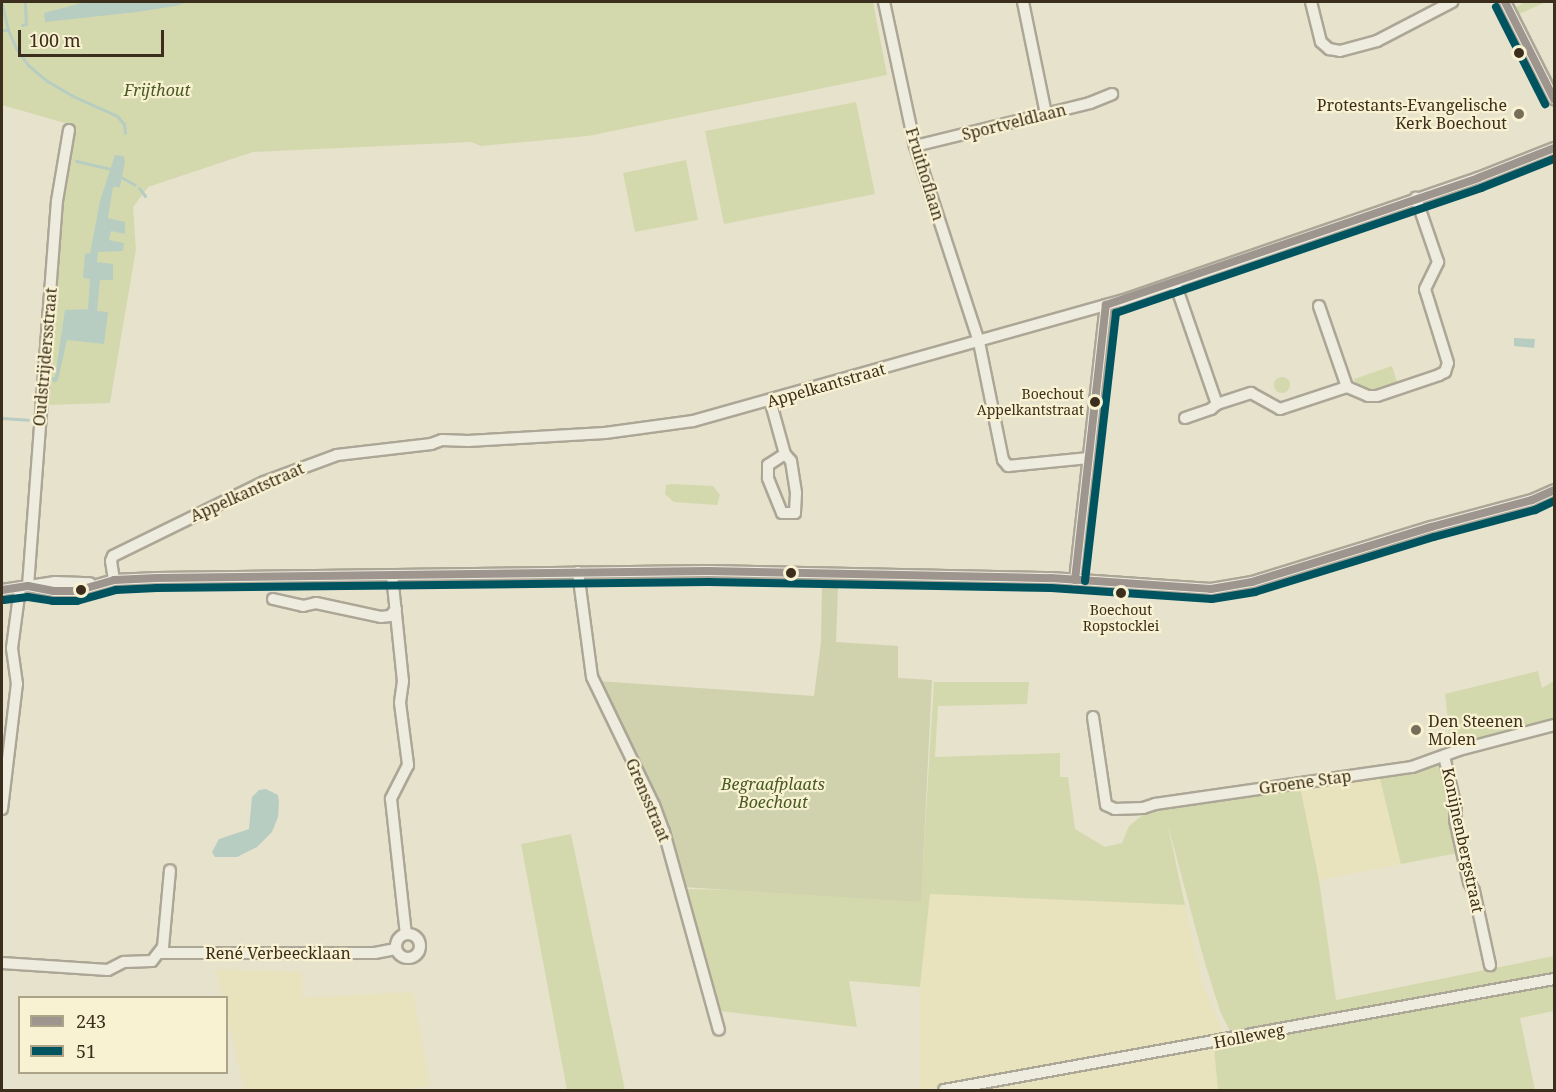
<!DOCTYPE html>
<meta charset="utf-8">
<style>
body{margin:0}
#map{position:relative;width:1556px;height:1092px;overflow:hidden;background:#e7e2cc;font-family:"Noto Serif",serif}
div>[style]{position:absolute}
[style*='--x']{left:calc(var(--x)*1px);top:calc(var(--y)*1px);width:calc(var(--w)*1px);rotate:calc(var(--a)*1deg)}
.farmland>*{inset:0;background:#e8e3bc}
.green>*{inset:0;background:#d4d9ad}
.round{border-radius:50%}
.cemetery>*{inset:0;background:#cfd2ad}
.water>*{inset:0;background:#b8cdc2}
.stream>*{height:3px;margin:-1.5px;padding:0 1.5px;transform-origin:1.5px;border-radius:1.5px;background:#b8cdc2}
.roads{filter:drop-shadow(2px 0 #aca696) drop-shadow(-2px 0 #aca696) drop-shadow(0 2px #aca696) drop-shadow(0 -2px #aca696)}
.minor>*{height:10px;margin:-5px;padding:0 5px;transform-origin:5px;border-radius:5px;background:#eeebdf}
.minor>.ring{margin:-5px;padding:0;box-sizing:content-box;background:none;border:10px solid #eeebdf;border-radius:50%}
.bus-1>*{height:8px;margin:-4px;padding:0 4px;transform-origin:4px;border-radius:4px;background:#9e968e}
.bus-2>*{height:8px;margin:-4px;padding:0 4px;transform-origin:4px;border-radius:4px;background:#005460}
.dots>*{width:16px;height:16px;translate:-50% -50%;box-sizing:border-box;border:3px solid #f8f1d2;border-radius:50%}
span{translate:-50% -50%;white-space:nowrap;text-align:center;line-height:1.15;-webkit-text-stroke:4.5px #f8f1d2;paint-order:stroke}
.bus-label{font-size:14px;color:#3c2e1c}
.right{translate:-100% -50%;text-align:right}
.park-label{font-size:16px;color:#465a21;font-style:italic}
.poi-label{font-size:16px;color:#3c2e1c}
.left{translate:0 -50%;text-align:left}
.street-label{font-size:16px;color:#3c2e1c}
.frame{position:absolute;inset:0;border:3px solid #3c2e1c;pointer-events:none}
.legend{position:absolute;left:18px;top:996px;width:210px;height:78px;box-sizing:border-box;background:#f8f1d2;border:2px solid #ada389;margin:0;padding:8px 10px;list-style:none;font-size:18px;color:#3c2e1c}
.legend li{display:flex;align-items:center;gap:12px;height:30px}
.legend b{width:30px;border:2px solid #ada389}
.scale{position:absolute;left:18px;top:30px;width:146px;height:27px;box-sizing:border-box;border:3px solid #3c2e1c;border-top:0;padding-left:8px;font-size:18px;line-height:21px;white-space:nowrap;color:#3c2e1c;-webkit-text-stroke:4px #f8f1d2;paint-order:stroke}
</style>
<div id="map">
<div class="farmland">
<i style="clip-path:polygon(1379px 775px,1401px 864px,1319px 880px,1300px 786px)"></i>
<i style="clip-path:polygon(930px 894px,1185px 905px,1202px 982px,1225px 1038px,920px 1090px,920px 987px)"></i>
<i style="clip-path:polygon(216px 969px,302px 972px,302px 998px,413px 992px,430px 1086px,392px 1090px,244px 1090px,227px 1014px,226px 998px,223px 997px)"></i>
<i style="clip-path:polygon(1214px 1048px,1218px 1090px,983px 1090px)"></i>
</div>
<div class="green">
<i style="clip-path:polygon(2px 2px,873px 2px,887px 75px,588px 136px,481px 146px,471px 142px,253px 152px,148px 187px,133px 207px,136px 249px,110px 403px,47px 405px,63px 188px,75px 126px,2px 105px)"></i>
<i style="clip-path:polygon(1521px 2px,1543px 2px,1544px 3px,1519px 14px,1515px 8px,1522px 4px)"></i>
<i style="clip-path:polygon(856px 102px,875px 194px,724px 224px,705px 131px)"></i>
<i style="clip-path:polygon(686px 160px,698px 220px,635px 232px,623px 173px)"></i>
<i style="clip-path:polygon(1392px 366px,1398px 385px,1373px 393px,1356px 385px,1354px 379px)"></i>
<i class="round" style="left:1274px;top:377px;width:16px;height:16px"></i>
<i style="clip-path:polygon(672px 484px,713px 486px,720px 495px,717px 505px,674px 502px,665px 494px,666px 485px)"></i>
<i style="clip-path:polygon(1538px 671px,1542px 688px,1554px 681px,1554px 720px,1451px 747px,1445px 694px)"></i>
<i style="clip-path:polygon(934px 682px,1029px 682px,1027px 704px,938px 706px,935px 757px,1060px 753px,1060px 777px,1068px 777px,1075px 829px,1105px 847px,1122px 843px,1129px 826px,1150px 809px,1300px 786px,1319px 880px,1336px 1000px,1554px 956px,1554px 1011px,1520px 1018px,1535px 1090px,1218px 1090px,1214px 1048px,1236px 1043px,1220px 1011px,1204px 960px,1167px 822px,1185px 905px,930px 894px,920px 987px,849px 981px,857px 1027px,720px 1011px,685px 889px,921px 893px)"></i>
<i style="clip-path:polygon(1435px 763px,1441px 766px,1449px 804px,1447px 808px,1458px 853px,1401px 864px,1379px 775px)"></i>
<i style="clip-path:polygon(571px 834px,625px 1090px,567px 1090px,521px 844px)"></i>
</div>
<div class="cemetery">
<i style="clip-path:polygon(822px 586px,838px 586px,836px 642px,898px 646px,898px 678px,932px 680px,921px 902px,683px 887px,597px 681px,814px 696px,821px 642px)"></i>
</div>
<div class="water">
<i style="clip-path:polygon(85px 2px,187px 2px,176px 6px,137px 12px,45px 22px,44px 13px)"></i>
<i style="clip-path:polygon(115px 155px,124px 156px,125px 162px,120px 187px,113px 187px,108px 218px,125px 222px,125px 234px,111px 231px,109px 240px,124px 243px,123px 251px,98px 252px,97px 262px,113px 264px,113px 280px,100px 280px,97px 311px,108px 312px,104px 344px,67px 340px,58px 380px,54px 383px,51px 378px,55px 377px,65px 310px,88px 309px,90px 279px,83px 278px,85px 254px,90px 253px,100px 201px)"></i>
<i style="clip-path:polygon(1514px 338px,1535px 339px,1534px 348px,1514px 346px)"></i>
<i style="clip-path:polygon(266px 789px,278px 795px,279px 802px,278px 817px,272px 832px,257px 847px,237px 857px,215px 857px,212px 852px,219px 839px,249px 829px,252px 797px,259px 790px)"></i>
</div>
<div class="stream">
<i style="--x:2;--y:4;--w:27;--a:77"></i>
<i style="--x:22;--y:25;--w:4;--a:-14"></i>
<i style="--x:26;--y:24;--w:22;--a:-93"></i>
<i style="--x:2;--y:30;--w:6;--a:0"></i>
<i style="--x:8;--y:30;--w:20;--a:66"></i>
<i style="--x:16;--y:48;--w:21;--a:55"></i>
<i style="--x:28;--y:65;--w:25;--a:40"></i>
<i style="--x:47;--y:81;--w:32;--a:30"></i>
<i style="--x:75;--y:97;--w:46;--a:24.3"></i>
<i style="--x:117;--y:116;--w:11;--a:49"></i>
<i style="--x:124;--y:124;--w:9;--a:84"></i>
<i style="--x:76;--y:161;--w:37;--a:13"></i>
<i style="--x:119;--y:176;--w:18;--a:29"></i>
<i style="--x:139;--y:188;--w:10;--a:53"></i>
<i style="--x:2;--y:418;--w:26;--a:4"></i>
</div>
<div class="roads">
<div class="minor">
<i style="--x:884;--y:2;--w:147;--a:77.9"></i>
<i style="--x:915;--y:146;--w:206;--a:71.9"></i>
<i style="--x:979;--y:342;--w:120;--a:78.5"></i>
<i style="--x:1003;--y:460;--w:8;--a:50"></i>
<i style="--x:1008;--y:466;--w:81;--a:-5.6"></i>
<i style="--x:1023;--y:2;--w:114;--a:78.4"></i>
<i style="--x:1311;--y:2;--w:41;--a:76"></i>
<i style="--x:1321;--y:42;--w:11;--a:41"></i>
<i style="--x:1329;--y:49;--w:11;--a:10"></i>
<i style="--x:1340;--y:51;--w:38;--a:-15"></i>
<i style="--x:1377;--y:41;--w:85;--a:-27.5"></i>
<i style="--x:1505;--y:2;--w:109;--a:63.2"></i>
<i style="--x:915;--y:146;--w:180;--a:-13.8"></i>
<i style="--x:1090;--y:103;--w:24;--a:-22"></i>
<i style="--x:1175;--y:283;--w:128;--a:70.9"></i>
<i style="--x:1217;--y:404;--w:36;--a:-18"></i>
<i style="--x:1251;--y:393;--w:33;--a:29"></i>
<i style="--x:1280;--y:409;--w:71;--a:-18.2"></i>
<i style="--x:1347;--y:387;--w:23;--a:23"></i>
<i style="--x:1368;--y:396;--w:9;--a:0"></i>
<i style="--x:1377;--y:396;--w:65;--a:-18.7"></i>
<i style="--x:1439;--y:375;--w:7;--a:-27"></i>
<i style="--x:1445;--y:372;--w:9;--a:-72"></i>
<i style="--x:1448;--y:363;--w:77;--a:-107.3"></i>
<i style="--x:1425;--y:289;--w:30;--a:-64"></i>
<i style="--x:1438;--y:262;--w:68;--a:-109"></i>
<i style="--x:1319;--y:306;--w:86;--a:70.9"></i>
<i style="--x:770;--y:400;--w:56;--a:74.5"></i>
<i style="--x:785;--y:454;--w:9;--a:49"></i>
<i style="--x:791;--y:461;--w:32;--a:81"></i>
<i style="--x:796;--y:493;--w:20;--a:93"></i>
<i style="--x:795;--y:513;--w:13;--a:180"></i>
<i style="--x:782;--y:513;--w:38;--a:-112"></i>
<i style="--x:768;--y:478;--w:13;--a:-90"></i>
<i style="--x:768;--y:465;--w:20;--a:-33"></i>
<i style="--x:1185;--y:418;--w:28;--a:-19"></i>
<i style="--x:1211;--y:409;--w:8;--a:-40"></i>
<i style="--x:578;--y:572;--w:106;--a:82.4"></i>
<i style="--x:592;--y:677;--w:142;--a:64.2"></i>
<i style="--x:654;--y:805;--w:29;--a:70"></i>
<i style="--x:664;--y:832;--w:205;--a:74.5"></i>
<i style="--x:392;--y:575;--w:107;--a:84.1"></i>
<i style="--x:403;--y:681;--w:22;--a:98"></i>
<i style="--x:400;--y:703;--w:63;--a:82.6"></i>
<i style="--x:408;--y:765;--w:38;--a:117"></i>
<i style="--x:391;--y:799;--w:136;--a:83.7"></i>
<i style="--x:114;--y:580;--w:19;--a:-99"></i>
<i style="--x:111;--y:561;--w:5;--a:-68"></i>
<i style="--x:113;--y:556;--w:168;--a:-26.1"></i>
<i style="--x:264;--y:482;--w:78;--a:-20.3"></i>
<i style="--x:337;--y:455;--w:95;--a:-6.7"></i>
<i style="--x:431;--y:444;--w:12;--a:-20"></i>
<i style="--x:442;--y:440;--w:26;--a:2"></i>
<i style="--x:468;--y:441;--w:137;--a:-3.3"></i>
<i style="--x:605;--y:433;--w:89;--a:-7.8"></i>
<i style="--x:693;--y:421;--w:445;--a:-15.7"></i>
<i style="--x:1121;--y:301;--w:378;--a:-19"></i>
<i style="--x:1478;--y:178;--w:82;--a:-21.5"></i>
<i style="--x:1075;--y:580;--w:277;--a:-83.6"></i>
<i style="--x:28;--y:586;--w:26;--a:11"></i>
<i style="--x:54;--y:591;--w:22;--a:0"></i>
<i style="--x:76;--y:591;--w:40;--a:-16"></i>
<i style="--x:114;--y:580;--w:43;--a:-2.7"></i>
<i style="--x:157;--y:578;--w:551;--a:-0.73"></i>
<i style="--x:708;--y:571;--w:343;--a:1.2"></i>
<i style="--x:1051;--y:578;--w:160;--a:3.9"></i>
<i style="--x:1211;--y:589;--w:42;--a:-9.7"></i>
<i style="--x:1252;--y:582;--w:187;--a:-17.1"></i>
<i style="--x:1431;--y:527;--w:105;--a:-15"></i>
<i style="--x:1532;--y:500;--w:24;--a:-24"></i>
<i style="--x:28;--y:586;--w:386;--a:-85.7"></i>
<i style="--x:57;--y:201;--w:72;--a:-80.4"></i>
<i style="--x:2;--y:590;--w:54;--a:-8.6"></i>
<i style="--x:55;--y:582;--w:35;--a:2"></i>
<i style="--x:273;--y:599;--w:31;--a:13"></i>
<i style="--x:303;--y:606;--w:13;--a:-13"></i>
<i style="--x:316;--y:603;--w:66;--a:12.2"></i>
<i style="--x:381;--y:617;--w:9;--a:-6"></i>
<i style="--x:390;--y:616;--w:9;--a:-49"></i>
<i style="--x:1093;--y:717;--w:89;--a:81.6"></i>
<i style="--x:1106;--y:805;--w:10;--a:24"></i>
<i style="--x:1115;--y:809;--w:28;--a:-2"></i>
<i style="--x:1143;--y:808;--w:13;--a:-18"></i>
<i style="--x:1155;--y:804;--w:260;--a:-8.2"></i>
<i style="--x:1412;--y:767;--w:50;--a:-19.9"></i>
<i style="--x:1459;--y:750;--w:98;--a:-14.7"></i>
<i style="--x:1444;--y:756;--w:53;--a:77"></i>
<i style="--x:1456;--y:808;--w:12;--a:95"></i>
<i style="--x:1455;--y:820;--w:64;--a:77.3"></i>
<i style="--x:1469;--y:882;--w:10;--a:61"></i>
<i style="--x:1474;--y:891;--w:76;--a:77.8"></i>
<i style="--x:2;--y:809;--w:126;--a:-83.2"></i>
<i style="--x:17;--y:684;--w:36;--a:-98"></i>
<i style="--x:12;--y:648;--w:61;--a:-82.4"></i>
<i class="ring" style="left:396px;top:934px;width:14px;height:14px"></i>
<i style="--x:159;--y:953;--w:216;--a:0"></i>
<i style="--x:375;--y:953;--w:21;--a:-11"></i>
<i style="--x:2;--y:963;--w:106;--a:3.8"></i>
<i style="--x:108;--y:970;--w:18;--a:-27"></i>
<i style="--x:124;--y:962;--w:28;--a:-2"></i>
<i style="--x:152;--y:961;--w:18;--a:-52"></i>
<i style="--x:163;--y:947;--w:77;--a:-84.8"></i>
<i style="--x:944;--y:1090;--w:620;--a:-10.31"></i>
</div>
</div>
<div class="bus-1">
<i style="--x:1505;--y:2;--w:109;--a:63.2"></i>
<i style="--x:1075;--y:580;--w:277;--a:-83.6"></i>
<i style="--x:1106;--y:305;--w:393;--a:-18.8"></i>
<i style="--x:1478;--y:178;--w:82;--a:-21.5"></i>
<i style="--x:2;--y:590;--w:26;--a:-9"></i>
<i style="--x:28;--y:586;--w:26;--a:11"></i>
<i style="--x:54;--y:591;--w:22;--a:0"></i>
<i style="--x:76;--y:591;--w:40;--a:-16"></i>
<i style="--x:114;--y:580;--w:43;--a:-2.7"></i>
<i style="--x:157;--y:578;--w:551;--a:-0.73"></i>
<i style="--x:708;--y:571;--w:343;--a:1.2"></i>
<i style="--x:1051;--y:578;--w:160;--a:3.9"></i>
<i style="--x:1211;--y:589;--w:42;--a:-9.7"></i>
<i style="--x:1252;--y:582;--w:187;--a:-17.1"></i>
<i style="--x:1431;--y:527;--w:105;--a:-15"></i>
<i style="--x:1532;--y:500;--w:24;--a:-24"></i>
</div>
<div class="bus-2">
<i style="--x:1496;--y:7;--w:109;--a:63.2"></i>
<i style="--x:1085;--y:581;--w:270;--a:-83.4"></i>
<i style="--x:1116;--y:313;--w:386;--a:-18.9"></i>
<i style="--x:1481;--y:188;--w:79;--a:-21.7"></i>
<i style="--x:4;--y:600;--w:24;--a:-7"></i>
<i style="--x:28;--y:597;--w:25;--a:9"></i>
<i style="--x:53;--y:601;--w:24;--a:0"></i>
<i style="--x:77;--y:601;--w:41;--a:-15.8"></i>
<i style="--x:116;--y:590;--w:41;--a:-2.8"></i>
<i style="--x:157;--y:588;--w:551;--a:-0.62"></i>
<i style="--x:708;--y:582;--w:343;--a:1"></i>
<i style="--x:1051;--y:588;--w:161;--a:3.9"></i>
<i style="--x:1212;--y:599;--w:44;--a:-9.2"></i>
<i style="--x:1255;--y:592;--w:187;--a:-17.1"></i>
<i style="--x:1434;--y:537;--w:105;--a:-15"></i>
<i style="--x:1535;--y:510;--w:21;--a:-25"></i>
</div>
<div class="dots">
<i style="left:1519px;top:53px;background:#3c2e1c"></i>
<i style="left:1519px;top:114px;background:#786d5a"></i>
<i style="left:1095px;top:402px;background:#3c2e1c"></i>
<i style="left:791px;top:573px;background:#3c2e1c"></i>
<i style="left:81px;top:590px;background:#3c2e1c"></i>
<i style="left:1121px;top:593px;background:#3c2e1c"></i>
<i style="left:1416px;top:730px;background:#786d5a"></i>
</div>
<div class="bus-label">
<span class="right" style="left:1084px;top:402px">Boechout<br>Appelkantstraat</span>
<span style="left:1121px;top:618px">Boechout<br>Ropstocklei</span>
</div>
<div class="park-label">
<span style="left:157px;top:90px">Frijthout</span>
<span style="left:773px;top:793px">Begraafplaats<br>Boechout</span>
</div>
<div class="poi-label">
<span class="right" style="left:1507px;top:114px">Protestants-Evangelische<br>Kerk Boechout</span>
<span class="left" style="left:1428px;top:730px">Den Steenen<br>Molen</span>
</div>
<div class="street-label">
<span style="left:1014px;top:122px;rotate:-14deg">Sportveldlaan</span>
<span style="left:925px;top:174px;rotate:73deg">Fruithoflaan</span>
<span style="left:45px;top:357px;rotate:-85deg">Oudstrijdersstraat</span>
<span style="left:826px;top:385px;rotate:-16deg">Appelkantstraat</span>
<span style="left:247px;top:492px;rotate:-24deg">Appelkantstraat</span>
<span style="left:1305px;top:782px;rotate:-8deg">Groene Stap</span>
<span style="left:648px;top:800px;rotate:67deg">Grensstraat</span>
<span style="left:1463px;top:840px;rotate:78deg">Konijnenbergstraat</span>
<span style="left:278px;top:953px">René Verbeecklaan</span>
<span style="left:1249px;top:1036px;rotate:-11deg">Holleweg</span>
</div>
<div class="frame"></div>
<ul class="legend">
<li><b style="height:8px;background:#9e968e"></b>243</li>
<li><b style="height:8px;background:#005460"></b>51</li>
</ul>
<div class="scale">100 m</div>
</div>
